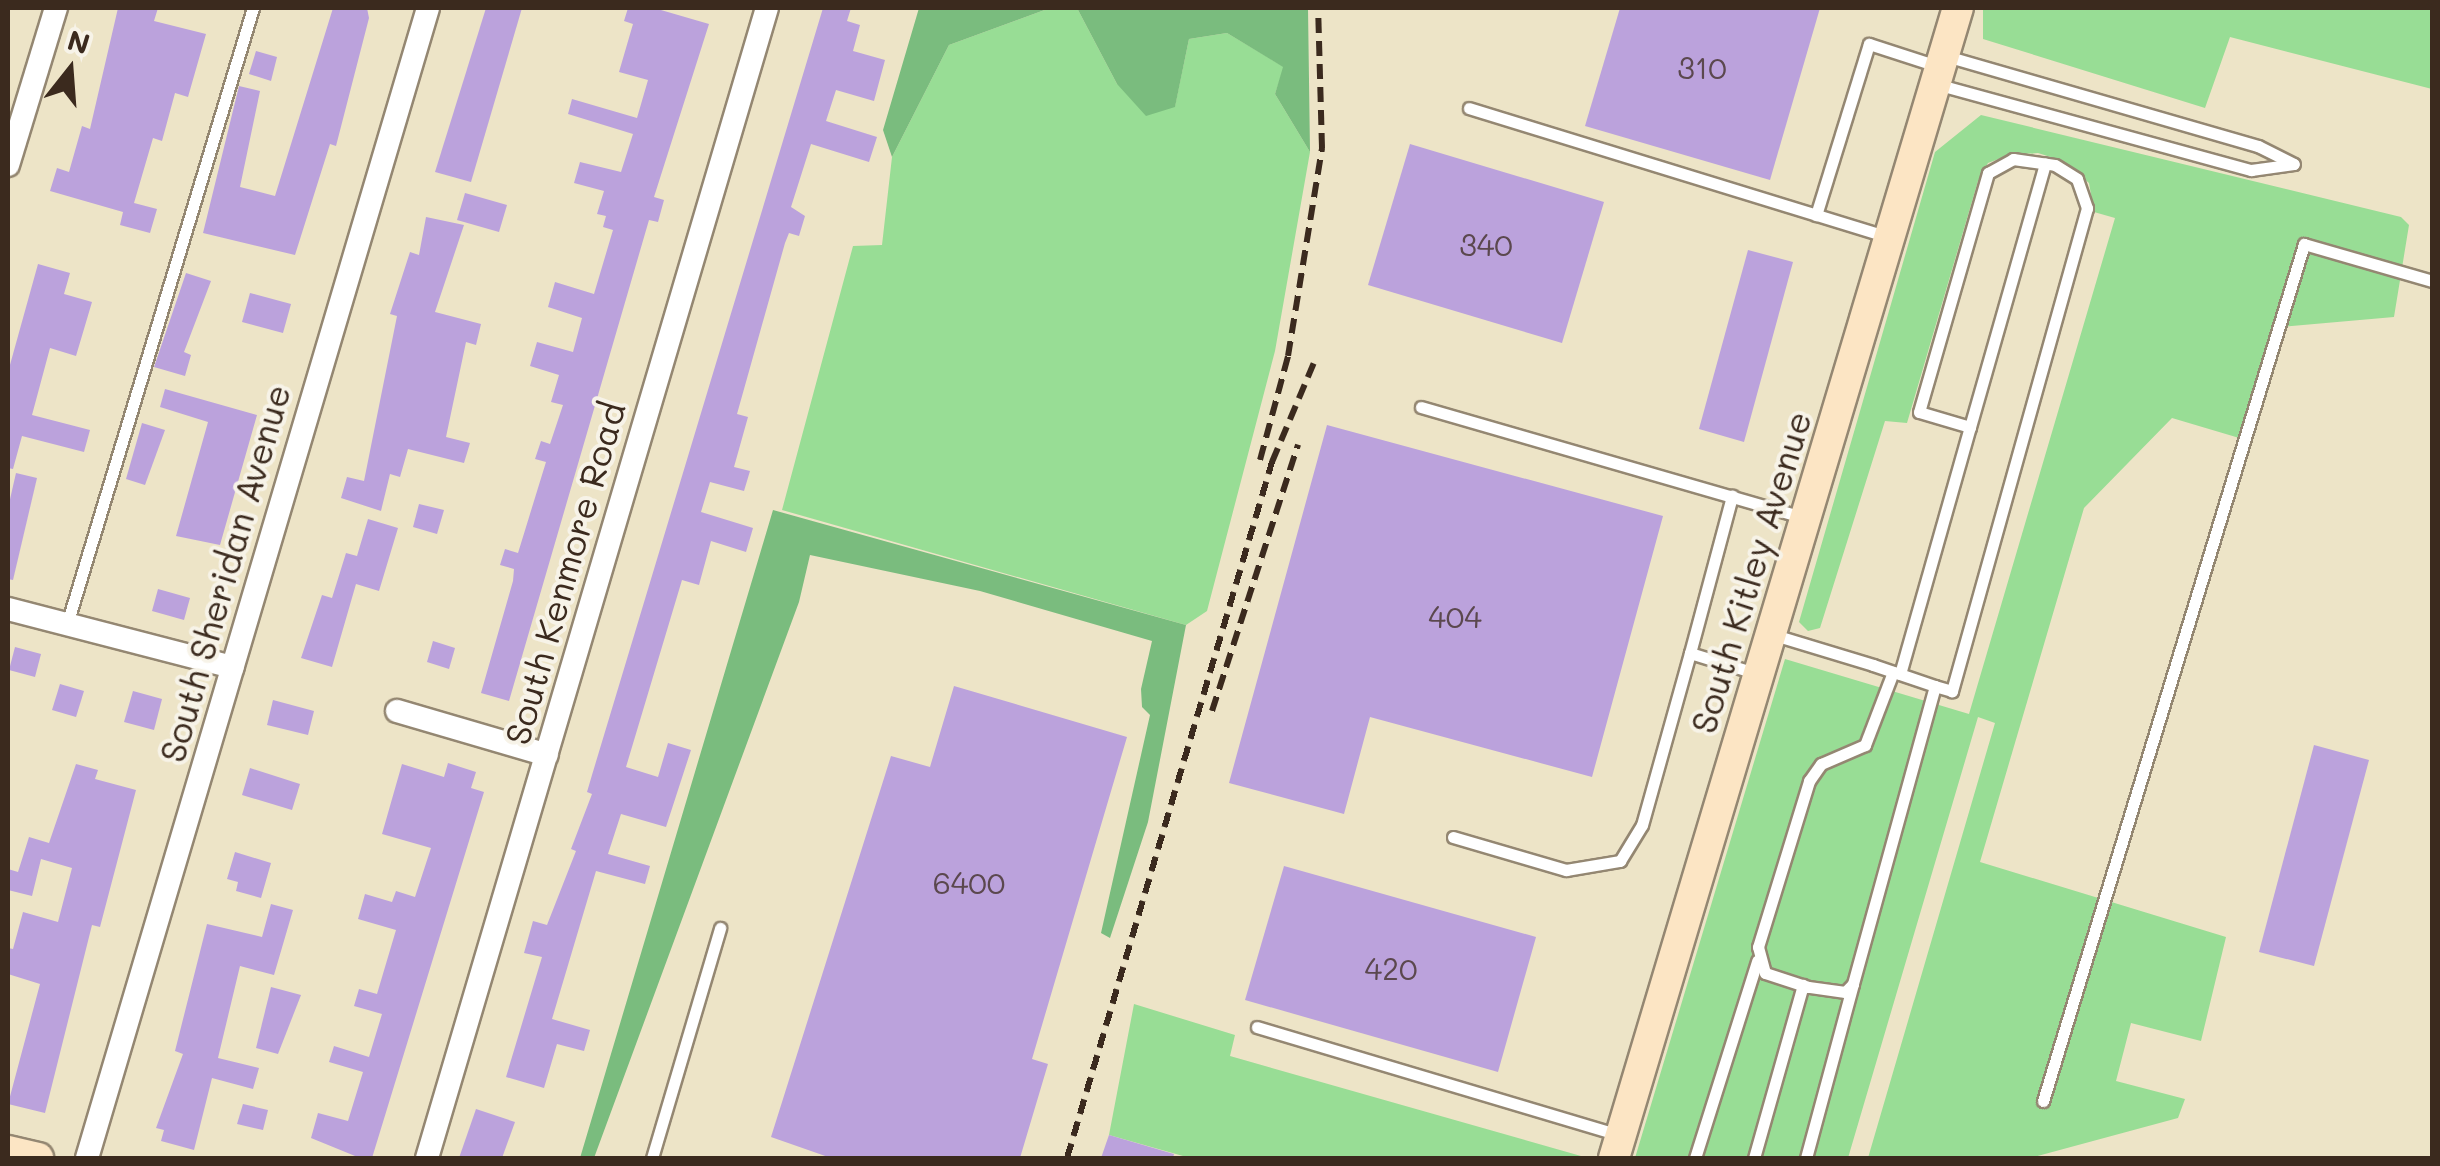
<!DOCTYPE html>
<style>
body{margin:0}
#map{position:relative;width:2440px;height:1166px;overflow:hidden;background:#ede4c7;font-family:Mali,sans-serif}
div>[style]{position:absolute}
[style*='--x']{left:calc(var(--x)*1px);top:calc(var(--y)*1px);width:calc(var(--w)*1px);rotate:calc(var(--a)*1deg)}
.green>*{inset:0;background:#98dd95}
.forest>*{inset:0;background:#7abc7e}
.building>*{inset:0;background:#bba2dc}
.roads{filter:drop-shadow(2px 0 #948772) drop-shadow(-2px 0 #948772) drop-shadow(0 2px #948772) drop-shadow(0 -2px #948772)}
.lane>*{height:11px;margin:-5.5px;padding:0 5.5px;transform-origin:5.5px;border-radius:5.5px;background:#fff}
.street>*{height:22px;margin:-11px;padding:0 11px;transform-origin:11px;border-radius:11px;background:#fff}
.secondary>*{height:30px;margin:-15px;padding:0 15px;transform-origin:15px;border-radius:15px;background:#fce5c4}
.rail>*{height:6px;margin-top:-3px;transform-origin:0;background:repeating-linear-gradient(90deg,#3b2a1e 0 15px,transparent 0 23px)}
span{translate:-50% -50%;white-space:nowrap;text-align:center;line-height:1.15;-webkit-text-stroke:8px #f7f3e8;paint-order:stroke}
.number-label{font-size:30px;color:#5b484e}
.number-label span{-webkit-text-stroke-width:0}
.street-label{font-size:35px;color:#3b2a1e}
.frame{position:absolute;inset:0;border:10px solid #3b2a1e;pointer-events:none}
.north{position:absolute;left:20px;top:20px;width:100px;height:100px;-webkit-text-stroke:8px #f7f3e8;paint-order:stroke;rotate:17deg;font-size:28px;font-weight:700;line-height:40px;text-align:center;color:#3b2a1e}
.north::after{content:'';display:block;margin:auto;width:35px;height:45px;background:#3b2a1e;clip-path:polygon(50% 0,100% 100%,50% 72%,0 100%)}
</style>
<div id="map">
<div class="green">
<i style="clip-path:polygon(1050px 8px,1077px 8px,1117px 84px,1175px 106px,1189px 39px,1227px 33px,1284px 67px,1275px 94px,1310px 152px,1275px 351px,1207px 611px,1186px 625px,782px 510px,853px 246px,882px 245px,892px 157px,949px 45px)"></i>
<i style="clip-path:polygon(1983px 8px,2432px 8px,2432px 89px,2230px 37px,2205px 108px,1983px 39px)"></i>
<i style="clip-path:polygon(1981px 115px,2401px 217px,2409px 225px,2394px 317px,2281px 327px,2246px 440px,2172px 418px,2084px 508px,1980px 862px,2226px 937px,2201px 1041px,2131px 1023px,2116px 1081px,2185px 1099px,2178px 1118px,2030px 1158px,1868px 1158px,1995px 723px,1978px 717px,1848px 1158px,1635px 1158px,1785px 659px,1969px 714px,2115px 218px,2094px 212px,2089px 183px,2063px 161px,2038px 153px,2009px 155px,1988px 163px,1978px 181px,1907px 423px,1885px 421px,1820px 628px,1808px 631px,1799px 622px,1935px 152px)"></i>
<i style="clip-path:polygon(1134px 1004px,1235px 1035px,1230px 1056px,1588px 1158px,1190px 1158px,1109px 1135px)"></i>
</div>
<div class="forest">
<i style="clip-path:polygon(919px 8px,1050px 8px,949px 45px,892px 157px,883px 130px)"></i>
<i style="clip-path:polygon(1077px 8px,1308px 8px,1310px 152px,1275px 94px,1283px 67px,1227px 33px,1189px 39px,1175px 107px,1146px 116px,1117px 84px)"></i>
<i style="clip-path:polygon(773px 510px,1186px 625px,1148px 822px,1110px 938px,1101px 933px,1150px 715px,1142px 707px,1141px 689px,1152px 641px,980px 591px,810px 555px,799px 602px,594px 1158px,580px 1158px)"></i>
</div>
<div class="building">
<i style="clip-path:polygon(118px 8px,158px 8px,154px 21px,206px 34px,188px 97px,175px 93px,162px 141px,153px 138px,134px 203px,157px 209px,150px 233px,120px 225px,123px 212px,50px 191px,57px 168px,69px 172px,82px 126px,90px 129px)"></i>
<i style="clip-path:polygon(333px 8px,367px 8px,369px 18px,336px 146px,330px 144px,295px 255px,203px 233px,239px 86px,260px 91px,240px 187px,275px 196px)"></i>
<i style="clip-path:polygon(486px 8px,522px 8px,471px 182px,435px 172px)"></i>
<i style="clip-path:polygon(628px 8px,654px 8px,709px 24px,654px 197px,664px 200px,658px 222px,649px 220px,509px 701px,481px 693px,513px 581px,514px 569px,500px 565px,505px 549px,518px 553px,546px 462px,535px 459px,541px 441px,550px 444px,563px 405px,551px 402px,559px 375px,530px 366px,537px 342px,573px 352px,582px 318px,548px 307px,555px 282px,594px 294px,613px 230px,603px 227px,606px 216px,597px 214px,604px 191px,574px 183px,580px 162px,621px 172px,633px 134px,568px 114px,572px 99px,637px 118px,648px 80px,619px 72px,633px 24px,624px 21px)"></i>
<i style="clip-path:polygon(823px 8px,851px 8px,847px 21px,860px 25px,853px 51px,885px 60px,874px 101px,836px 90px,826px 121px,877px 137px,869px 162px,811px 144px,791px 207px,805px 216px,799px 236px,789px 233px,785px 243px,737px 414px,748px 417px,734px 467px,750px 471px,744px 491px,710px 482px,701px 512px,753px 528px,746px 552px,711px 541px,699px 585px,682px 580px,626px 767px,658px 777px,668px 743px,691px 750px,666px 827px,621px 814px,608px 854px,650px 866px,645px 884px,596px 871px,552px 1019px,590px 1030px,584px 1051px,557px 1044px,544px 1088px,506px 1077px,542px 957px,524px 953px,533px 921px,547px 925px,576px 851px,571px 849px,592px 794px,587px 792px,592px 775px)"></i>
<i style="clip-path:polygon(1620px 8px,1820px 8px,1770px 180px,1585px 126px)"></i>
<i style="clip-path:polygon(256px 51px,277px 57px,271px 81px,249px 74px)"></i>
<i style="clip-path:polygon(1410px 144px,1604px 202px,1562px 343px,1368px 285px)"></i>
<i style="clip-path:polygon(465px 193px,507px 205px,499px 232px,457px 220px)"></i>
<i style="clip-path:polygon(426px 217px,464px 225px,435px 312px,481px 324px,476px 345px,466px 342px,446px 437px,470px 443px,464px 463px,408px 449px,400px 477px,390px 474px,381px 511px,341px 498px,347px 477px,364px 481px,397px 316px,390px 314px,410px 252px,419px 255px)"></i>
<i style="clip-path:polygon(1748px 250px,1793px 262px,1744px 442px,1699px 429px)"></i>
<i style="clip-path:polygon(38px 264px,70px 273px,64px 294px,92px 302px,76px 356px,50px 348px,32px 415px,90px 430px,84px 452px,22px 436px,13px 469px,8px 468px,8px 372px)"></i>
<i style="clip-path:polygon(186px 273px,211px 281px,184px 352px,191px 355px,185px 376px,154px 367px)"></i>
<i style="clip-path:polygon(250px 293px,291px 304px,283px 333px,242px 322px)"></i>
<i style="clip-path:polygon(165px 389px,257px 415px,220px 545px,176px 536px,208px 422px,160px 407px)"></i>
<i style="clip-path:polygon(142px 423px,165px 430px,145px 485px,126px 479px)"></i>
<i style="clip-path:polygon(1327px 425px,1663px 516px,1592px 777px,1370px 717px,1344px 814px,1229px 783px)"></i>
<i style="clip-path:polygon(16px 473px,37px 478px,13px 580px,8px 579px,8px 508px)"></i>
<i style="clip-path:polygon(419px 504px,444px 510px,437px 534px,413px 527px)"></i>
<i style="clip-path:polygon(368px 519px,398px 528px,379px 591px,356px 584px,332px 667px,301px 658px,322px 595px,332px 598px,346px 553px,357px 556px)"></i>
<i style="clip-path:polygon(158px 589px,190px 598px,184px 620px,152px 611px)"></i>
<i style="clip-path:polygon(433px 641px,455px 648px,449px 669px,427px 662px)"></i>
<i style="clip-path:polygon(15px 647px,41px 654px,35px 677px,9px 670px)"></i>
<i style="clip-path:polygon(60px 684px,84px 691px,76px 717px,52px 710px)"></i>
<i style="clip-path:polygon(954px 686px,1127px 737px,1032px 1059px,1048px 1064px,1020px 1158px,831px 1158px,771px 1137px,891px 756px,930px 767px)"></i>
<i style="clip-path:polygon(133px 691px,162px 699px,154px 730px,124px 722px)"></i>
<i style="clip-path:polygon(273px 700px,314px 711px,308px 735px,267px 725px)"></i>
<i style="clip-path:polygon(2314px 745px,2369px 760px,2314px 966px,2259px 952px)"></i>
<i style="clip-path:polygon(448px 763px,476px 772px,471px 788px,484px 792px,372px 1158px,360px 1158px,311px 1138px,318px 1113px,348px 1121px,363px 1072px,329px 1062px,334px 1046px,369px 1057px,382px 1014px,354px 1006px,359px 989px,377px 994px,396px 930px,358px 919px,365px 894px,392px 902px,396px 891px,415px 897px,431px 848px,382px 834px,402px 764px,444px 777px)"></i>
<i style="clip-path:polygon(76px 764px,98px 770px,95px 779px,136px 790px,100px 927px,92px 925px,45px 1113px,8px 1104px,40px 984px,8px 974px,8px 948px,13px 949px,23px 912px,58px 922px,72px 868px,41px 859px,32px 896px,8px 890px,8px 869px,18px 872px,29px 837px,49px 843px)"></i>
<i style="clip-path:polygon(250px 768px,300px 784px,292px 810px,242px 795px)"></i>
<i style="clip-path:polygon(235px 852px,271px 863px,261px 898px,236px 891px,238px 882px,227px 879px)"></i>
<i style="clip-path:polygon(1284px 866px,1536px 937px,1498px 1072px,1245px 1000px)"></i>
<i style="clip-path:polygon(271px 904px,293px 910px,274px 975px,240px 966px,218px 1058px,259px 1068px,253px 1089px,212px 1078px,194px 1150px,161px 1141px,164px 1130px,156px 1128px,183px 1054px,175px 1051px,207px 924px,262px 937px)"></i>
<i style="clip-path:polygon(271px 987px,301px 995px,278px 1054px,256px 1048px)"></i>
<i style="clip-path:polygon(243px 1104px,268px 1110px,263px 1130px,237px 1124px)"></i>
<i style="clip-path:polygon(476px 1109px,515px 1122px,502px 1158px,459px 1158px)"></i>
<i style="clip-path:polygon(1109px 1135px,1174px 1154px,1173px 1158px,1101px 1158px)"></i>
</div>
<div class="roads">
<div class="lane">
<i style="--x:1946;--y:56;--w:325;--a:16.1"></i>
<i style="--x:2258;--y:146;--w:40;--a:26.6"></i>
<i style="--x:1936;--y:84;--w:327;--a:15.3"></i>
<i style="--x:2251;--y:170;--w:43;--a:-7.9"></i>
<i style="--x:1469;--y:108;--w:435;--a:17.1"></i>
<i style="--x:1816;--y:215;--w:179;--a:-72.8"></i>
<i style="--x:1869;--y:44;--w:75;--a:17.9"></i>
<i style="--x:1421;--y:407;--w:396;--a:16.1"></i>
<i style="--x:1970;--y:427;--w:274;--a:-74.1"></i>
<i style="--x:67;--y:624;--w:643;--a:-73.2"></i>
<i style="--x:1771;--y:634;--w:107;--a:16.9"></i>
<i style="--x:1873;--y:665;--w:65;--a:18.7"></i>
<i style="--x:1935;--y:686;--w:309;--a:105.4"></i>
<i style="--x:1853;--y:984;--w:11;--a:135"></i>
<i style="--x:1845;--y:992;--w:37;--a:-172"></i>
<i style="--x:1808;--y:987;--w:45;--a:-162"></i>
<i style="--x:1765;--y:973;--w:27;--a:-105"></i>
<i style="--x:1758;--y:947;--w:174;--a:-72.9"></i>
<i style="--x:1809;--y:781;--w:21;--a:-55"></i>
<i style="--x:1821;--y:764;--w:48;--a:-23.4"></i>
<i style="--x:1865;--y:745;--w:78;--a:-69"></i>
<i style="--x:1690;--y:653;--w:163;--a:-75"></i>
<i style="--x:1900;--y:674;--w:257;--a:-74.2"></i>
<i style="--x:1970;--y:427;--w:53;--a:-163.6"></i>
<i style="--x:1919;--y:412;--w:249;--a:-73.9"></i>
<i style="--x:1988;--y:173;--w:29;--a:-29"></i>
<i style="--x:2013;--y:159;--w:42;--a:8.1"></i>
<i style="--x:2055;--y:165;--w:26;--a:32"></i>
<i style="--x:2077;--y:179;--w:31;--a:71"></i>
<i style="--x:2087;--y:208;--w:502;--a:105.62"></i>
<i style="--x:1952;--y:691;--w:18;--a:-164"></i>
<i style="--x:1453;--y:837;--w:118;--a:16.3"></i>
<i style="--x:1566;--y:870;--w:55;--a:-9.5"></i>
<i style="--x:1620;--y:861;--w:42;--a:-58.6"></i>
<i style="--x:1642;--y:825;--w:179;--a:-74.4"></i>
<i style="--x:1690;--y:653;--w:68;--a:17.1"></i>
<i style="--x:1257;--y:1027;--w:376;--a:16.6"></i>
<i style="--x:2043;--y:1101;--w:896;--a:-73.06"></i>
<i style="--x:2304;--y:244;--w:133;--a:16.1"></i>
<i style="--x:652;--y:1158;--w:240;--a:-73.5"></i>
<i style="--x:1695;--y:1158;--w:207;--a:-72.5"></i>
<i style="--x:1754;--y:1158;--w:180;--a:-74.2"></i>
<i style="--x:1806;--y:1158;--w:180;--a:-74.9"></i>
</div>
<div class="street">
<i style="--x:8;--y:165;--w:164;--a:-73"></i>
<i style="--x:8;--y:609;--w:232;--a:14.5"></i>
<i style="--x:397;--y:711;--w:156;--a:16.3"></i>
<i style="--x:87;--y:1158;--w:1199;--a:-73.48"></i>
<i style="--x:427;--y:1158;--w:1199;--a:-73.53"></i>
</div>
<div class="secondary">
<i style="--x:8;--y:1151;--w:31;--a:13"></i>
<i style="--x:1614;--y:1158;--w:1200;--a:-73.35"></i>
</div>
</div>
<div class="rail">
<i style="--x:1260;--y:460;--w:108;--a:-74.9"></i>
<i style="--x:1288;--y:356;--w:211;--a:-80.7"></i>
<i style="--x:1322;--y:148;--w:140;--a:-91.6"></i>
<i style="--x:1212;--y:711;--w:280;--a:-72.1"></i>
<i style="--x:1067;--y:1158;--w:726;--a:-73.59"></i>
<i style="--x:1272;--y:462;--w:113;--a:-67.1"></i>
</div>
<div class="number-label">
<span style="left:1702px;top:67px">310</span>
<span style="left:1486px;top:244px">340</span>
<span style="left:1455px;top:616px">404</span>
<span style="left:969px;top:882px">6400</span>
<span style="left:1391px;top:968px">420</span>
</div>
<div class="street-label">
<span style="left:1750px;top:572px;rotate:-73deg">South Kitley Avenue</span>
<span style="left:224px;top:573px;rotate:-74deg">South Sheridan Avenue</span>
<span style="left:564px;top:573px;rotate:-74deg">South Kenmore Road</span>
</div>
<div class="frame"></div>
<div class="north">N</div>
</div>
